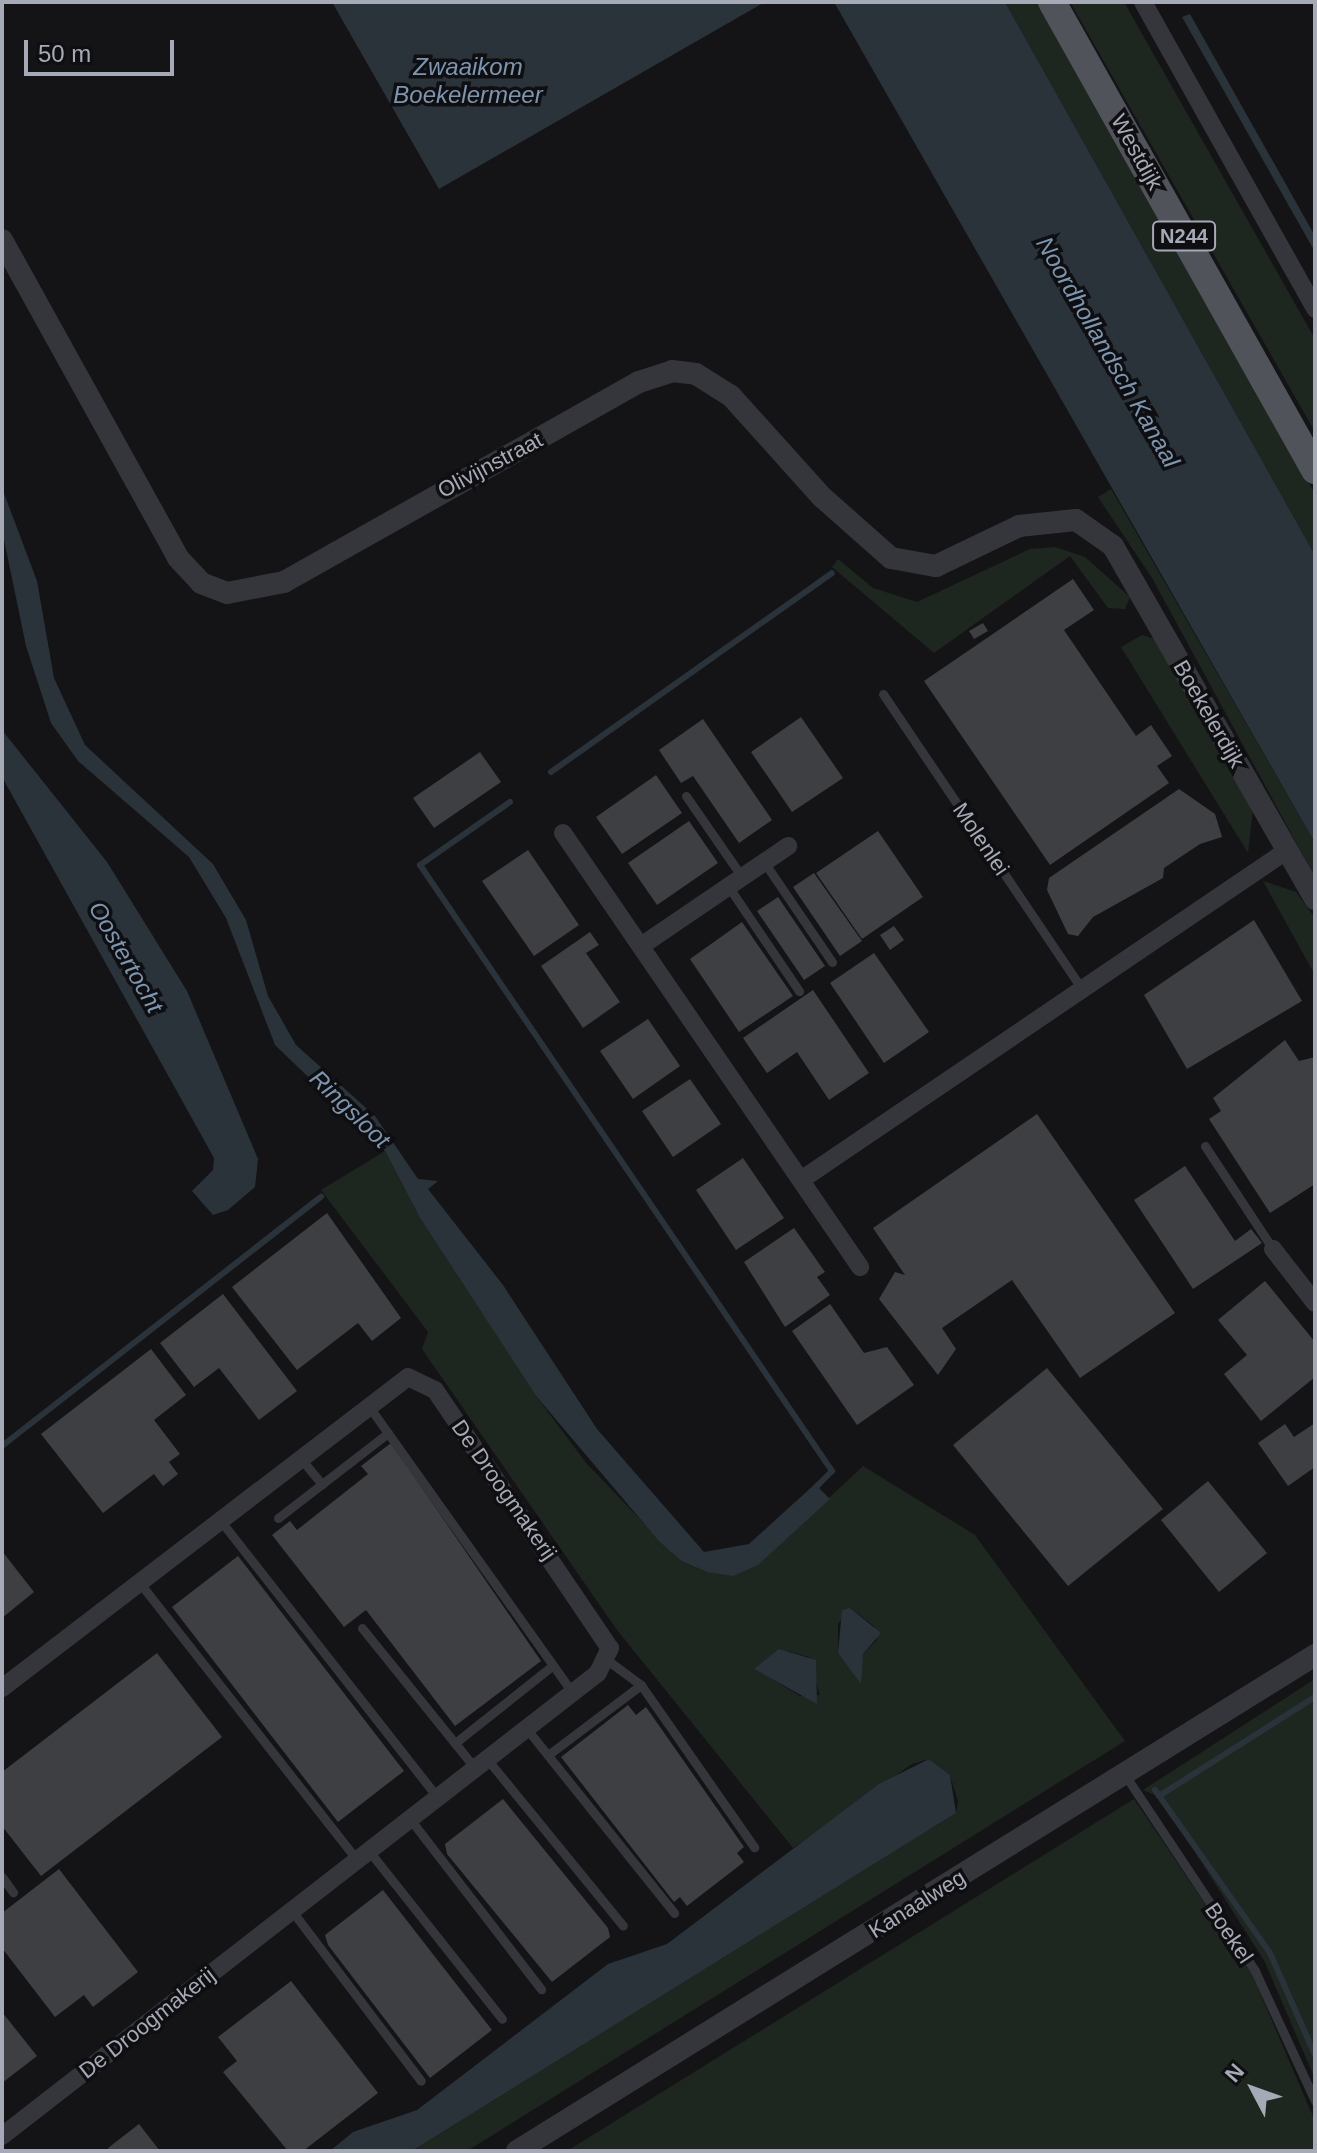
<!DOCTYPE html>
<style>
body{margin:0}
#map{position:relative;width:1317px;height:2153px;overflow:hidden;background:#141416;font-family:Helvetica,sans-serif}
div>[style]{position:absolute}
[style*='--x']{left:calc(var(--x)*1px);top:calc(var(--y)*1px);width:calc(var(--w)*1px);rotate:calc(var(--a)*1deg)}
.green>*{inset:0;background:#1e2620}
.water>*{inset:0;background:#2a323a}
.stream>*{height:6px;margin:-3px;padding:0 3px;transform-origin:3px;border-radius:3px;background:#2a323a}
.building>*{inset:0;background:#3e3f43}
.service>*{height:9px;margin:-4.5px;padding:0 4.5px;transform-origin:4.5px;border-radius:4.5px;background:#35363b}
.minor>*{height:18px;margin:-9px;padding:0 9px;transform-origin:9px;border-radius:9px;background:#35363b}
.tertiary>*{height:22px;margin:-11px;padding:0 11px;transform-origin:11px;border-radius:11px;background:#35363b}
.primary>*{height:28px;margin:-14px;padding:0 14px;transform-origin:14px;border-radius:14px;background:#51535a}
span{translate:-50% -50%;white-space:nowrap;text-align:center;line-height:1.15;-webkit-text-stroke:7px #0f0f11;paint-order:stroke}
.shield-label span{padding:2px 6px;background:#0f0f11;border:2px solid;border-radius:6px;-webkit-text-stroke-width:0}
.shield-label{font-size:20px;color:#a6aab7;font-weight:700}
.street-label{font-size:22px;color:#a6aab7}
.water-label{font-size:24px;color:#7c96b2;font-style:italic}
.frame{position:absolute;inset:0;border:4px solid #a6aab7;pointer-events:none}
.north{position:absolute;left:1213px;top:2049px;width:80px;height:80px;-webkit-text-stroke:6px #0f0f11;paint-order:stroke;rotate:311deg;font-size:22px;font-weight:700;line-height:32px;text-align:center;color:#a6aab7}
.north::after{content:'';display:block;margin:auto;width:28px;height:36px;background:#a6aab7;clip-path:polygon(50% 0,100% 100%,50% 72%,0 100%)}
.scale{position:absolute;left:24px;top:40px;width:150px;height:36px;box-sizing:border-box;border:4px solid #a6aab7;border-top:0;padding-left:10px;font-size:24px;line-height:28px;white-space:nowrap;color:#a6aab7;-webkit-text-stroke:6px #0f0f11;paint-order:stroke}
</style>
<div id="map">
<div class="green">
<i style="clip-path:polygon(1005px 2px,1038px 2px,1161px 220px,1315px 494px,1315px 555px)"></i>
<i style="clip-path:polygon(1070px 2px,1124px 2px,1315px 339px,1315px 432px)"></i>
<i style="clip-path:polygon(1111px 489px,1315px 843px,1315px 877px,1152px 578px,1098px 497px)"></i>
<i style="clip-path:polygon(1055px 547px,1085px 557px,1130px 597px,1125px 609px,1108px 608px,1070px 556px,934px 653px,832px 567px,838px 559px,873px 588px,917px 602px,1030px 549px)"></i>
<i style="clip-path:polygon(1142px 635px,1157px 640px,1253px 809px,1248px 853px,1121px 647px)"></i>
<i style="clip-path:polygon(1263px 881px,1296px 892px,1315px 918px,1315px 975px)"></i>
<i style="clip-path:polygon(evenodd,385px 1151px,420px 1218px,536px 1396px,587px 1464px,680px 1561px,707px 1572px,757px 1565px,863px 1466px,975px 1535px,1125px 1741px,467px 2151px,412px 2151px,956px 1813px,958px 1801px,950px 1775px,929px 1759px,912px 1764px,793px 1848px,617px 1630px,422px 1349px,428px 1332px,321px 1190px,385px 1151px,850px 1608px,874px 1626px,877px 1640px,863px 1654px,838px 1653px,838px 1624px,850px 1608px,385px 1151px,787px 1651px,809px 1657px,820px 1695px,800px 1696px,755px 1669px,787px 1651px)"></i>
<i style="clip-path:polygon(1315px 1679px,1315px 2079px,1265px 1962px,1160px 1797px,1143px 1790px)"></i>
<i style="clip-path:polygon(1134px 1799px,1251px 1972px,1315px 2121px,1315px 2151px,567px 2151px)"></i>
</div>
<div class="water">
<i style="clip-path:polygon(332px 2px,765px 2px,439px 189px)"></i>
<i style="clip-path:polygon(834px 2px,1005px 2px,1315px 555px,1315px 843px)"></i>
<i style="clip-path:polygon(1190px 14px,1315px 236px,1315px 252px,1182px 17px)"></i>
<i style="clip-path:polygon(2px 488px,37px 581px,54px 678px,85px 745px,213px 864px,246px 920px,268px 996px,296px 1045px,375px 1116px,418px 1179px,438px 1181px,428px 1189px,503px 1285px,597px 1429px,704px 1552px,749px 1544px,815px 1484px,830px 1499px,758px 1565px,733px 1576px,707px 1572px,681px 1561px,658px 1540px,536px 1396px,420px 1218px,385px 1151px,275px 1045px,226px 918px,189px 857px,78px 761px,51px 723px,26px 646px,2px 530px)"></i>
<i style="clip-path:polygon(2px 730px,107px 862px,187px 991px,258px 1159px,255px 1187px,228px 1210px,213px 1215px,192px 1191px,213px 1170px,214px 1158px,2px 777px)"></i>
<i style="clip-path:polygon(850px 1608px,881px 1633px,863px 1654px,861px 1684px,838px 1653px,842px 1610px)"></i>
<i style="clip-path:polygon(779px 1649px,816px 1660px,817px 1704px,754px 1669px)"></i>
<i style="clip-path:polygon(929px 1759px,950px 1775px,956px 1813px,412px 2151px,330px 2151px,353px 2132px,417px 2110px,608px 1964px,667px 1944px,879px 1784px)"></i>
</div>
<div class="stream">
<i style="--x:551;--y:772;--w:344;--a:-35.3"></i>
<i style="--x:510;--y:802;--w:110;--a:145"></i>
<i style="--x:420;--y:865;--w:733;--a:55.79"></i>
<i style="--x:832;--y:1471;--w:21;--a:135"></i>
<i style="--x:2;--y:1446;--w:405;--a:-38"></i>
<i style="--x:1155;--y:1790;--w:199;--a:54.8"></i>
<i style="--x:1270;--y:1953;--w:111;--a:66.2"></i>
<i style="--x:1159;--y:1796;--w:185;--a:-32.4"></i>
</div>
<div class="building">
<i style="clip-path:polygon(1073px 579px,1094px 610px,1064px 630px,1136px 736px,1151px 725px,1172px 756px,1157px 766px,1169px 783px,1050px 865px,924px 681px)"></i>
<i style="clip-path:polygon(983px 623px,988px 631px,974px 639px,969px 631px)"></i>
<i style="clip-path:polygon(801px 717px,843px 778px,792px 812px,751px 752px)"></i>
<i style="clip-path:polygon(703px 719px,772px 820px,739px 843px,693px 776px,681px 783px,659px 750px)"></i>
<i style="clip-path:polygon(480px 752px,501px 782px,434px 828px,413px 798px)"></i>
<i style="clip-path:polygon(656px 775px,682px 813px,622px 854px,596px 817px)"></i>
<i style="clip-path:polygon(1179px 789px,1215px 814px,1222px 837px,1200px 844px,1164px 868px,1163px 878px,1093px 917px,1078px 936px,1068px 934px,1047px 890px,1049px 878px)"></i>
<i style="clip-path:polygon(689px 821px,718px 863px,657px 905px,628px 863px)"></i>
<i style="clip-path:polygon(878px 831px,923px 897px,862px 939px,816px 873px)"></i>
<i style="clip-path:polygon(528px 850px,579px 925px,534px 956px,482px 881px)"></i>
<i style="clip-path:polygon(814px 873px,862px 941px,840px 956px,793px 887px)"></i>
<i style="clip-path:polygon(778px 897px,825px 966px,804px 980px,757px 911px)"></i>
<i style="clip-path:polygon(1254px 920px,1302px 1001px,1187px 1069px,1144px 995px)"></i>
<i style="clip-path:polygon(742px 922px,793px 996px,739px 1032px,690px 959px)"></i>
<i style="clip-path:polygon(894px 926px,904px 940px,890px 950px,880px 935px)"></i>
<i style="clip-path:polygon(590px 932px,599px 945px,586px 953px,620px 1002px,583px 1028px,541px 966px)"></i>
<i style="clip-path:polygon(874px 953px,929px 1032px,884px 1063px,830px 983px)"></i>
<i style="clip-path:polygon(813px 990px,869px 1073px,829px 1100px,797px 1052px,767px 1073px,743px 1038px)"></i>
<i style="clip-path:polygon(648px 1019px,680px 1066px,633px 1099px,600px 1051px)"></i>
<i style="clip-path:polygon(1285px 1040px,1299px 1061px,1315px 1057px,1315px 1184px,1270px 1213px,1209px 1119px,1221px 1111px,1213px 1098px)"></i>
<i style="clip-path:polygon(690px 1079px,721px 1124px,673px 1157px,642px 1111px)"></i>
<i style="clip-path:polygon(1037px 1114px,1175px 1313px,1080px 1378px,1012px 1280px,942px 1328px,956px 1349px,938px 1375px,879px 1299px,895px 1272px,905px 1275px,873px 1228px)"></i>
<i style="clip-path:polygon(743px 1158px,784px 1218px,736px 1250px,696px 1190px)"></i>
<i style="clip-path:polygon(1185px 1166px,1235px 1241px,1251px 1229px,1262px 1243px,1193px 1289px,1134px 1200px)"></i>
<i style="clip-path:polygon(327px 1213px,401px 1318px,372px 1341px,358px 1323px,297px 1370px,232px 1287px)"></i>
<i style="clip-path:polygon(794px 1228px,825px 1272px,817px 1277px,830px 1295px,785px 1327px,744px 1262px)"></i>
<i style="clip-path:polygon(1265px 1281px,1315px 1342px,1315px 1377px,1261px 1421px,1224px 1374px,1247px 1355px,1218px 1320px)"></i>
<i style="clip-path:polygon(223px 1294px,297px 1391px,259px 1420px,219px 1368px,194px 1387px,160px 1343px)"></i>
<i style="clip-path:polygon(830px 1304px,864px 1353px,887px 1347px,914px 1385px,857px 1425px,792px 1331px)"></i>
<i style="clip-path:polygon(151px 1349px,186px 1395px,154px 1420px,180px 1454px,169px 1462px,178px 1474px,163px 1486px,154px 1474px,103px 1513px,41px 1434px)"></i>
<i style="clip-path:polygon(1047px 1368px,1163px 1509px,1068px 1586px,953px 1445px)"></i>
<i style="clip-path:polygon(1315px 1423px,1315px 1467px,1288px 1486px,1258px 1443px,1285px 1424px,1294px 1437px)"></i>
<i style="clip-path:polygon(391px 1443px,541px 1661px,455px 1726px,366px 1610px,344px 1627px,272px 1535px,290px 1521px,297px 1530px,368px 1474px,361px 1466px)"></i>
<i style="clip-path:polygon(1208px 1481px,1267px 1553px,1219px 1592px,1161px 1520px)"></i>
<i style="clip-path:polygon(2px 1551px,34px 1592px,2px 1618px)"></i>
<i style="clip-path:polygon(238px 1556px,404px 1771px,338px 1822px,172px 1607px)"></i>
<i style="clip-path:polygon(157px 1653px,222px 1737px,41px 1876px,2px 1826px,2px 1772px)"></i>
<i style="clip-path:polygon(628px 1705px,636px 1715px,646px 1707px,744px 1847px,737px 1853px,744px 1862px,687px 1906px,680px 1897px,674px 1902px,561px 1757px)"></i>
<i style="clip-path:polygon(503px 1799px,608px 1928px,610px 1937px,552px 1982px,447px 1854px,445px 1844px)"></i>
<i style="clip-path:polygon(59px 1869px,138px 1972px,93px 2007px,84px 1995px,55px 2017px,2px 1948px,2px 1913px)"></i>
<i style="clip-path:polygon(383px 1890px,492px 2030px,430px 2078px,328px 1945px,325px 1935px)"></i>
<i style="clip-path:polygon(291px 1981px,378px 2093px,303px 2151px,288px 2151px,223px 2072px,237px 2061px,218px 2037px)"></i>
<i style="clip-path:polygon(2px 2012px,37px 2056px,2px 2083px)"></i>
<i style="clip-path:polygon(139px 2124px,160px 2151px,110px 2151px,108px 2148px)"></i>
</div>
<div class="service">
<i style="--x:883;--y:694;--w:351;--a:56"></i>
<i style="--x:686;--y:796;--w:98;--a:55.3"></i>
<i style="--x:764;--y:862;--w:121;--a:55.8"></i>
<i style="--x:728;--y:886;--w:127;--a:55.9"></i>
<i style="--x:1205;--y:1146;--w:123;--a:56.6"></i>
<i style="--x:368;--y:1405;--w:352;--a:54.6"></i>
<i style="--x:301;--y:1459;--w:33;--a:50"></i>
<i style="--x:278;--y:1518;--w:139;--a:-37.7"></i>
<i style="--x:220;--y:1520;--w:352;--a:51.9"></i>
<i style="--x:139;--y:1582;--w:353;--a:51.9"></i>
<i style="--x:362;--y:1628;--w:180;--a:51.1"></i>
<i style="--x:607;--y:1660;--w:42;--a:36.3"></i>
<i style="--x:641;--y:1685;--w:198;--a:55.1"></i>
<i style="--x:526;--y:1728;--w:237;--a:51.3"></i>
<i style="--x:455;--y:1743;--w:125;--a:-38.5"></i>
<i style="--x:548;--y:1755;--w:116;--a:-37"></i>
<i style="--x:487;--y:1759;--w:215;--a:50.8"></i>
<i style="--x:1125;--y:1775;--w:235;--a:56.4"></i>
<i style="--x:1255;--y:1971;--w:143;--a:65.2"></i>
<i style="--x:410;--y:1819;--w:215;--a:52.4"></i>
<i style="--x:369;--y:1851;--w:214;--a:51.6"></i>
<i style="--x:2;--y:1877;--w:19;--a:54"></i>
<i style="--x:292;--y:1911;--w:213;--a:52.8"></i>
</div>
<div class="minor">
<i style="--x:1143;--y:2;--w:352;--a:60.7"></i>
<i style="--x:563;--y:833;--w:526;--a:55.61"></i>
<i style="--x:641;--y:946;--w:178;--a:-34.2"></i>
<i style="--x:801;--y:1180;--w:586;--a:-34.15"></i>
<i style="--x:1273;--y:1249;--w:68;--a:52.1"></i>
<i style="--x:2;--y:1688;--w:511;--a:-37.45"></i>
<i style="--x:408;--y:1377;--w:30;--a:26"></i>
<i style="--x:435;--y:1390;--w:312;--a:55.9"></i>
<i style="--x:610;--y:1648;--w:28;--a:116"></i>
<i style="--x:598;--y:1673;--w:755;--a:142.16"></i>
</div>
<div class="tertiary">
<i style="--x:2;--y:240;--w:363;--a:61"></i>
<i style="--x:178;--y:558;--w:34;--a:47"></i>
<i style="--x:201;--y:583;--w:28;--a:21"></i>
<i style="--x:227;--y:593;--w:58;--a:-10.9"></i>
<i style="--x:284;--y:582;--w:407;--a:-29.4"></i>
<i style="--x:639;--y:382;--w:35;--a:-18"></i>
<i style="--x:672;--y:371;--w:24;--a:7"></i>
<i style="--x:696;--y:374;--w:41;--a:32.2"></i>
<i style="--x:731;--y:396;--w:136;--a:48"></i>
<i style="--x:822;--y:497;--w:92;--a:41.5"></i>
<i style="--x:891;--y:558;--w:46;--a:10.1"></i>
<i style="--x:936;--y:566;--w:92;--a:-25.7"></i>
<i style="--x:1019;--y:526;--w:57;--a:-6"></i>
<i style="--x:1076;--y:520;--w:45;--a:35.1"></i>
<i style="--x:1113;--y:546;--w:407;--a:60.2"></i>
<i style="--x:517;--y:2151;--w:940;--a:-31.86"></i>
</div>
<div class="primary">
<i style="--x:1052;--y:2;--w:537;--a:60.67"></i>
</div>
<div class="shield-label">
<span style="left:1184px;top:236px">N244</span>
</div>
<div class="street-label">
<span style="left:1137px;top:152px;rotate:61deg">Westdijk</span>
<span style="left:490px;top:465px;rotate:-28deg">Olivijnstraat</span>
<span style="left:1209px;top:714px;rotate:60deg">Boekelerdijk</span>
<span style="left:981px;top:839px;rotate:56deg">Molenlei</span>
<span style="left:504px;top:1490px;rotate:55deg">De Droogmakerij</span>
<span style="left:917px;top:1904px;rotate:-32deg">Kanaalweg</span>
<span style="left:1229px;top:1933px;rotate:56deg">Boekel</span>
<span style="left:147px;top:2023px;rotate:-38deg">De Droogmakerij</span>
</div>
<div class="water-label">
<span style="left:468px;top:81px">Zwaaikom<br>Boekelermeer</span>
<span style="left:1108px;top:352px;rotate:60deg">Noordhollandsch Kanaal</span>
<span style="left:126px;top:957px;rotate:60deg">Oostertocht</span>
<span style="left:350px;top:1109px;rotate:44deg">Ringsloot</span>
</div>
<div class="frame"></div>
<div class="north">N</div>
<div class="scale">50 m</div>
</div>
